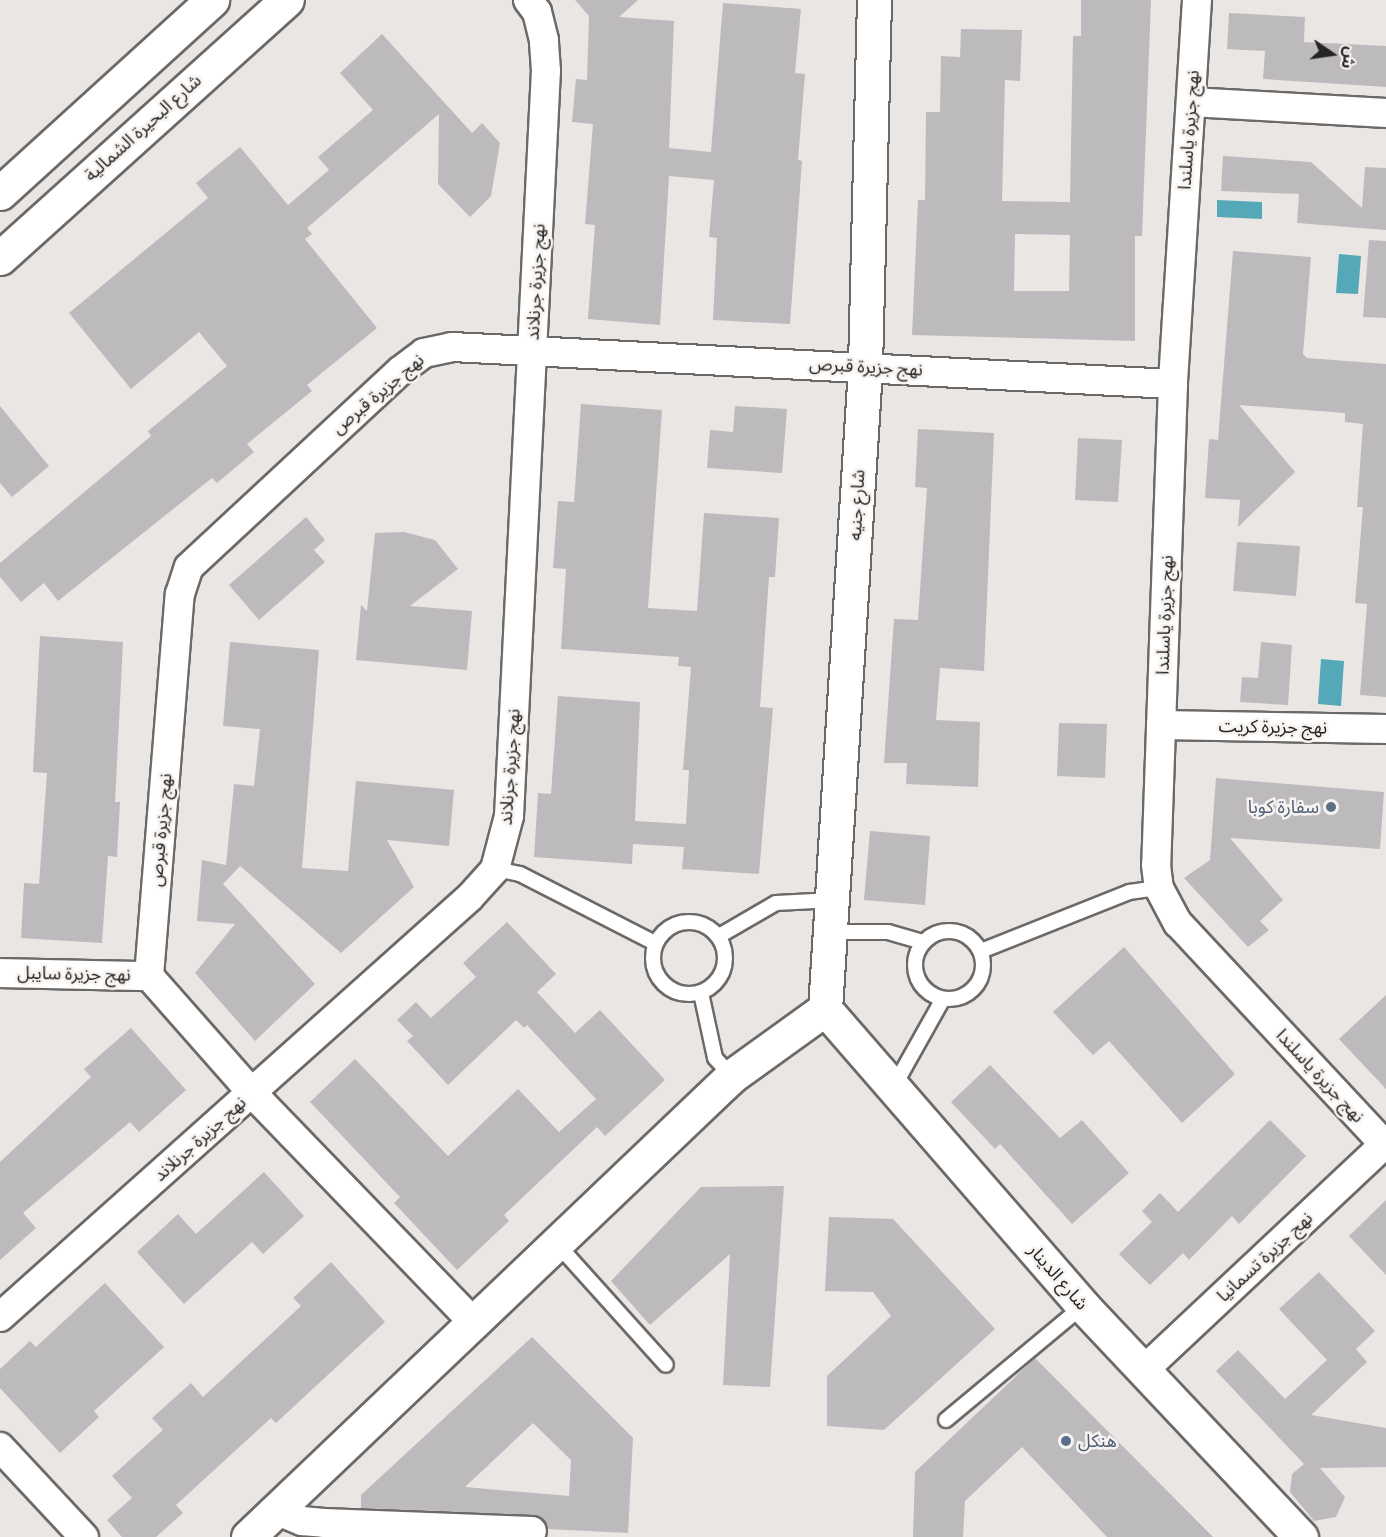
<!DOCTYPE html>
<meta charset="utf-8">
<style>
body{margin:0}
#map{position:relative;width:1386px;height:1537px;overflow:hidden;background:#eae6e3;font-family:"PT Sans Narrow","Noto Sans Arabic",sans-serif}
div>[style]{position:absolute}
[style*='--x']{left:calc(var(--x)*1px);top:calc(var(--y)*1px);width:calc(var(--w)*1px);rotate:calc(var(--a)*1deg)}
.water>*{inset:0;background:#55a8b7}
.building>*{inset:0;background:#bdbabe}
.roads{filter:drop-shadow(2px 0 #6c6967) drop-shadow(-2px 0 #6c6967) drop-shadow(0 2px #6c6967) drop-shadow(0 -2px #6c6967)}
.lane>*{height:14px;margin:-7px;padding:0 7px;transform-origin:7px;border-radius:7px;background:#fff}
.lane>.ring{margin:-7px;padding:0;box-sizing:content-box;background:none;border:14px solid #fff;border-radius:50%}
.street>*{height:28px;margin:-14px;padding:0 14px;transform-origin:14px;border-radius:14px;background:#fff}
.secondary>*{height:33px;margin:-16.5px;padding:0 16.5px;transform-origin:16.5px;border-radius:16.5px;background:#fff}
.dots>*{width:16px;height:16px;translate:-50% -50%;box-sizing:border-box;border:3px solid #f7f3f0;border-radius:50%}
span{translate:-50% -50%;white-space:nowrap;text-align:center;line-height:1.15;-webkit-text-stroke:5px #f7f3f0;paint-order:stroke}
.street-label{font-size:18px;color:#262523}
.service-label{font-size:18px;color:#4e5e75}
.right{translate:-100% -50%;text-align:right}
.left{translate:0 -50%;text-align:left}
.north{position:absolute;left:1302px;top:24px;width:60px;height:60px;-webkit-text-stroke:4px #f7f3f0;paint-order:stroke;rotate:103deg;font-size:16px;font-weight:700;line-height:24px;text-align:center;color:#262523}
.north::after{content:'';display:block;margin:auto;width:21px;height:27px;background:#262523;clip-path:polygon(50% 0,100% 100%,50% 72%,0 100%)}
</style>
<div id="map">
<div class="water">
<i style="clip-path:polygon(1217px 200px,1262px 202px,1262px 219px,1217px 217px)"></i>
<i style="clip-path:polygon(1339px 254px,1361px 256px,1358px 294px,1336px 293px)"></i>
<i style="clip-path:polygon(1321px 659px,1344px 661px,1341px 706px,1318px 704px)"></i>
</div>
<div class="building">
<i style="clip-path:polygon(575px 0,638px 0,619px 17px,674px 21px,669px 148px,711px 152px,723px 3px,801px 9px,795px 73px,805px 74px,798px 160px,802px 161px,790px 324px,713px 320px,717px 238px,709px 237px,714px 180px,669px 176px,660px 325px,588px 319px,595px 225px,585px 224px,593px 124px,572px 122px,576px 79px,587px 80px,589px 16px)"></i>
<i style="clip-path:polygon(evenodd,1081px 0,1151px 0,1142px 236px,1135px 236px,1135px 341px,912px 335px,918px 200px,925px 200px,926px 112px,940px 112px,941px 56px,960px 57px,961px 29px,1022px 30px,1020px 81px,1005px 80px,1002px 201px,1070px 202px,1073px 36px,1081px 36px,1081px 0,1015px 234px,1070px 235px,1069px 291px,1014px 291px,1015px 234px)"></i>
<i style="clip-path:polygon(1229px 13px,1305px 17px,1304px 42px,1386px 46px,1386px 87px,1263px 79px,1265px 51px,1227px 49px)"></i>
<i style="clip-path:polygon(382px 34px,472px 133px,482px 123px,500px 143px,491px 196px,470px 217px,438px 184px,439px 114px,307px 228px,312px 234px,305px 239px,377px 328px,307px 385px,312px 391px,247px 444px,254px 452px,217px 483px,212px 478px,58px 601px,44px 583px,21px 602px,0 577px,0 563px,151px 436px,148px 431px,227px 366px,199px 332px,131px 389px,69px 313px,208px 198px,196px 183px,240px 147px,288px 205px,329px 170px,318px 157px,373px 110px,340px 73px)"></i>
<i style="clip-path:polygon(1223px 156px,1311px 162px,1362px 208px,1365px 167px,1386px 168px,1386px 230px,1297px 223px,1299px 194px,1221px 191px)"></i>
<i style="clip-path:polygon(1369px 240px,1386px 241px,1386px 318px,1363px 317px)"></i>
<i style="clip-path:polygon(1233px 251px,1311px 257px,1303px 354px,1307px 358px,1386px 364px,1386px 697px,1360px 695px,1367px 604px,1355px 603px,1363px 507px,1357px 507px,1363px 424px,1345px 422px,1345px 413px,1239px 405px,1295px 472px,1238px 527px,1240px 500px,1205px 498px,1209px 439px,1218px 440px)"></i>
<i style="clip-path:polygon(581px 404px,662px 410px,648px 608px,697px 611px,704px 513px,779px 518px,775px 577px,769px 577px,760px 707px,773px 708px,759px 874px,682px 869px,684px 847px,633px 844px,632px 864px,534px 857px,538px 793px,551px 794px,558px 696px,640px 702px,635px 821px,686px 824px,689px 770px,683px 770px,691px 667px,678px 666px,679px 657px,561px 649px,566px 569px,553px 568px,558px 501px,574px 502px)"></i>
<i style="clip-path:polygon(0 406px,49px 466px,12px 497px,0 483px)"></i>
<i style="clip-path:polygon(735px 406px,787px 409px,782px 473px,707px 468px,710px 430px,733px 432px)"></i>
<i style="clip-path:polygon(918px 429px,994px 433px,984px 671px,940px 668px,936px 720px,980px 722px,978px 787px,906px 784px,907px 763px,884px 763px,894px 619px,918px 620px,927px 488px,915px 487px)"></i>
<i style="clip-path:polygon(1078px 438px,1122px 440px,1118px 502px,1075px 500px)"></i>
<i style="clip-path:polygon(306px 517px,325px 540px,314px 550px,325px 562px,259px 620px,229px 585px)"></i>
<i style="clip-path:polygon(404px 532px,435px 540px,458px 569px,410px 606px,472px 611px,467px 670px,356px 660px,361px 605px,367px 611px,375px 533px)"></i>
<i style="clip-path:polygon(1237px 542px,1300px 546px,1296px 596px,1233px 591px)"></i>
<i style="clip-path:polygon(40px 636px,123px 642px,115px 802px,120px 802px,117px 857px,108px 856px,102px 943px,21px 938px,24px 883px,39px 884px,47px 773px,33px 772px)"></i>
<i style="clip-path:polygon(230px 642px,319px 650px,302px 868px,348px 871px,356px 781px,454px 790px,449px 846px,387px 840px,414px 887px,341px 953px,240px 866px,223px 884px,315px 984px,255px 1041px,195px 973px,235px 924px,197px 921px,202px 860px,226px 865px,234px 784px,254px 786px,260px 729px,223px 726px)"></i>
<i style="clip-path:polygon(1261px 642px,1292px 645px,1288px 705px,1240px 702px,1242px 677px,1258px 678px)"></i>
<i style="clip-path:polygon(1059px 723px,1107px 724px,1105px 778px,1057px 776px)"></i>
<i style="clip-path:polygon(1216px 778px,1384px 792px,1380px 849px,1230px 838px,1283px 900px,1260px 921px,1269px 930px,1248px 947px,1184px 878px,1210px 860px)"></i>
<i style="clip-path:polygon(870px 831px,930px 836px,925px 905px,864px 900px)"></i>
<i style="clip-path:polygon(507px 922px,556px 974px,537px 992px,575px 1033px,600px 1010px,665px 1080px,605px 1136px,597px 1127px,504px 1215px,509px 1221px,457px 1270px,394px 1203px,400px 1197px,310px 1102px,355px 1059px,448px 1156px,518px 1089px,559px 1132px,596px 1099px,527px 1025px,524px 1028px,516px 1020px,448px 1085px,407px 1041px,413px 1036px,397px 1020px,416px 1002px,431px 1018px,476px 977px,463px 963px)"></i>
<i style="clip-path:polygon(1124px 947px,1235px 1074px,1182px 1123px,1109px 1041px,1093px 1055px,1053px 1012px)"></i>
<i style="clip-path:polygon(1386px 995px,1386px 1089px,1339px 1039px)"></i>
<i style="clip-path:polygon(131px 1028px,186px 1090px,139px 1132px,130px 1122px,23px 1213px,36px 1228px,0 1260px,0 1162px,91px 1077px,84px 1069px)"></i>
<i style="clip-path:polygon(990px 1065px,1060px 1138px,1082px 1120px,1129px 1173px,1072px 1224px,1000px 1144px,995px 1149px,951px 1102px)"></i>
<i style="clip-path:polygon(1270px 1120px,1306px 1156px,1239px 1224px,1232px 1216px,1189px 1260px,1183px 1253px,1150px 1285px,1119px 1254px,1152px 1222px,1142px 1211px,1160px 1193px,1178px 1212px)"></i>
<i style="clip-path:polygon(264px 1172px,304px 1216px,263px 1254px,252px 1242px,184px 1304px,137px 1252px,178px 1214px,196px 1234px)"></i>
<i style="clip-path:polygon(784px 1186px,770px 1387px,723px 1385px,730px 1254px,650px 1325px,611px 1281px,701px 1187px)"></i>
<i style="clip-path:polygon(1386px 1200px,1386px 1275px,1349px 1236px)"></i>
<i style="clip-path:polygon(829px 1217px,893px 1219px,995px 1329px,884px 1430px,827px 1426px,827px 1376px,891px 1316px,873px 1292px,825px 1291px)"></i>
<i style="clip-path:polygon(331px 1262px,385px 1322px,276px 1423px,271px 1418px,176px 1505px,183px 1513px,156px 1537px,122px 1537px,107px 1520px,132px 1498px,112px 1476px,163px 1430px,152px 1418px,191px 1383px,203px 1397px,301px 1306px,293px 1298px)"></i>
<i style="clip-path:polygon(1319px 1272px,1375px 1331px,1356px 1349px,1367px 1362px,1311px 1415px,1386px 1428px,1386px 1467px,1320px 1468px,1345px 1497px,1336px 1517px,1314px 1521px,1290px 1492px,1292px 1474px,1304px 1464px,1216px 1371px,1238px 1350px,1285px 1399px,1327px 1360px,1279px 1309px)"></i>
<i style="clip-path:polygon(105px 1283px,164px 1347px,94px 1411px,99px 1417px,60px 1453px,0 1388px,0 1369px,30px 1341px,36px 1347px)"></i>
<i style="clip-path:polygon(evenodd,532px 1337px,633px 1438px,628px 1533px,548px 1529px,541px 1517px,533px 1515px,361px 1508px,361px 1495px,532px 1337px,533px 1423px,571px 1460px,569px 1496px,465px 1487px,533px 1423px)"></i>
<i style="clip-path:polygon(1035px 1358px,1213px 1537px,1107px 1537px,1022px 1447px,965px 1501px,963px 1537px,913px 1537px,915px 1472px)"></i>
</div>
<div class="roads">
<div class="lane">
<i style="--x:495;--y:869;--w:25;--a:11"></i>
<i style="--x:520;--y:874;--w:152;--a:27.1"></i>
<i class="ring" style="left:653px;top:922px;width:58px;height:58px"></i>
<i class="ring" style="left:915px;top:931px;width:54px;height:54px"></i>
<i style="--x:832;--y:932;--w:56;--a:0"></i>
<i style="--x:888;--y:932;--w:37;--a:16"></i>
<i style="--x:719;--y:936;--w:66;--a:-30.1"></i>
<i style="--x:776;--y:903;--w:58;--a:-3"></i>
<i style="--x:981;--y:951;--w:159;--a:-21.7"></i>
<i style="--x:1129;--y:892;--w:30;--a:-8"></i>
<i style="--x:701;--y:993;--w:66;--a:77.8"></i>
<i style="--x:715;--y:1058;--w:25;--a:47"></i>
<i style="--x:893;--y:1088;--w:102;--a:-60.7"></i>
<i style="--x:558;--y:1245;--w:161;--a:48"></i>
<i style="--x:946;--y:1420;--w:178;--a:-39.8"></i>
</div>
<div class="street">
<i style="--x:1197;--y:0;--w:385;--a:93.6"></i>
<i style="--x:1173;--y:384;--w:481;--a:92"></i>
<i style="--x:1156;--y:865;--w:23;--a:83"></i>
<i style="--x:1159;--y:888;--w:40;--a:62"></i>
<i style="--x:1178;--y:923;--w:304;--a:47"></i>
<i style="--x:1191;--y:102;--w:195;--a:3.2"></i>
<i style="--x:1161;--y:725;--w:225;--a:1"></i>
<i style="--x:0;--y:973;--w:149;--a:1.2"></i>
<i style="--x:149;--y:976;--w:383;--a:-85.4"></i>
<i style="--x:180;--y:594;--w:28;--a:-72"></i>
<i style="--x:189;--y:567;--w:288;--a:-42.9"></i>
<i style="--x:400;--y:371;--w:30;--a:-37"></i>
<i style="--x:424;--y:353;--w:29;--a:-12"></i>
<i style="--x:452;--y:347;--w:722;--a:2.94"></i>
<i style="--x:149;--y:976;--w:156;--a:48.6"></i>
<i style="--x:252;--y:1093;--w:321;--a:46"></i>
<i style="--x:0;--y:1317;--w:630;--a:-41.78"></i>
<i style="--x:470;--y:897;--w:38;--a:-48"></i>
<i style="--x:495;--y:869;--w:55;--a:-75.2"></i>
<i style="--x:509;--y:816;--w:746;--a:-87.16"></i>
<i style="--x:546;--y:71;--w:31;--a:-94"></i>
<i style="--x:544;--y:40;--w:29;--a:-104"></i>
<i style="--x:537;--y:12;--w:15;--a:-127"></i>
<i style="--x:1144;--y:1370;--w:332;--a:-43.2"></i>
<i style="--x:0;--y:1447;--w:123;--a:47"></i>
<i style="--x:278;--y:1511;--w:26;--a:23"></i>
<i style="--x:302;--y:1521;--w:22;--a:5"></i>
<i style="--x:324;--y:1523;--w:208;--a:2.2"></i>
</div>
<div class="secondary">
<i style="--x:0;--y:193;--w:287;--a:-42.3"></i>
<i style="--x:0;--y:258;--w:386;--a:-42"></i>
<i style="--x:825;--y:1009;--w:643;--a:-86.43"></i>
<i style="--x:865;--y:367;--w:367;--a:-88.6"></i>
<i style="--x:825;--y:1009;--w:393;--a:49"></i>
<i style="--x:1083;--y:1306;--w:318;--a:46.7"></i>
<i style="--x:248;--y:1537;--w:668;--a:-43.61"></i>
<i style="--x:732;--y:1076;--w:115;--a:-35.8"></i>
</div>
</div>
<div class="dots">
<i style="left:1331px;top:807px;background:#5c6f8a"></i>
<i style="left:1066px;top:1441px;background:#5c6f8a"></i>
</div>
<div class="street-label">
<span style="left:143px;top:128px;rotate:-42deg">شارع البحيرة الشمالية</span>
<span style="left:1189px;top:130px;rotate:-86deg">نهج جزيرة ياسلندا</span>
<span style="left:536px;top:282px;rotate:-87deg">نهج جزيرة جرنلاند</span>
<span style="left:866px;top:367px;rotate:3deg">نهج جزيرة قبرص</span>
<span style="left:378px;top:394px;rotate:-40deg">نهج جزيرة قبرص</span>
<span style="left:857px;top:505px;rotate:-87deg">شارع جنيه</span>
<span style="left:1165px;top:615px;rotate:-88deg">نهج جزيرة ياسلندا</span>
<span style="left:1273px;top:727px;rotate:1deg">نهج جزيرة كريت</span>
<span style="left:510px;top:767px;rotate:-86deg">نهج جزيرة جرنلاند</span>
<span style="left:161px;top:830px;rotate:-85deg">نهج جزيرة قبرص</span>
<span style="left:74px;top:974px;rotate:1deg">نهج جزيرة سايبل</span>
<span style="left:1320px;top:1076px;rotate:47deg">نهج جزيرة ياسلندا</span>
<span style="left:200px;top:1139px;rotate:-42deg">نهج جزيرة جرنلاند</span>
<span style="left:1265px;top:1257px;rotate:-43deg">نهج جزيرة تسمانيا</span>
<span style="left:1058px;top:1277px;rotate:49deg">شارع الدينار</span>
</div>
<div class="service-label">
<span class="right" style="left:1319px;top:807px">سفارة كوبا</span>
<span class="left" style="left:1078px;top:1441px">هنكل</span>
</div>
<div class="north">ش</div>
</div>
